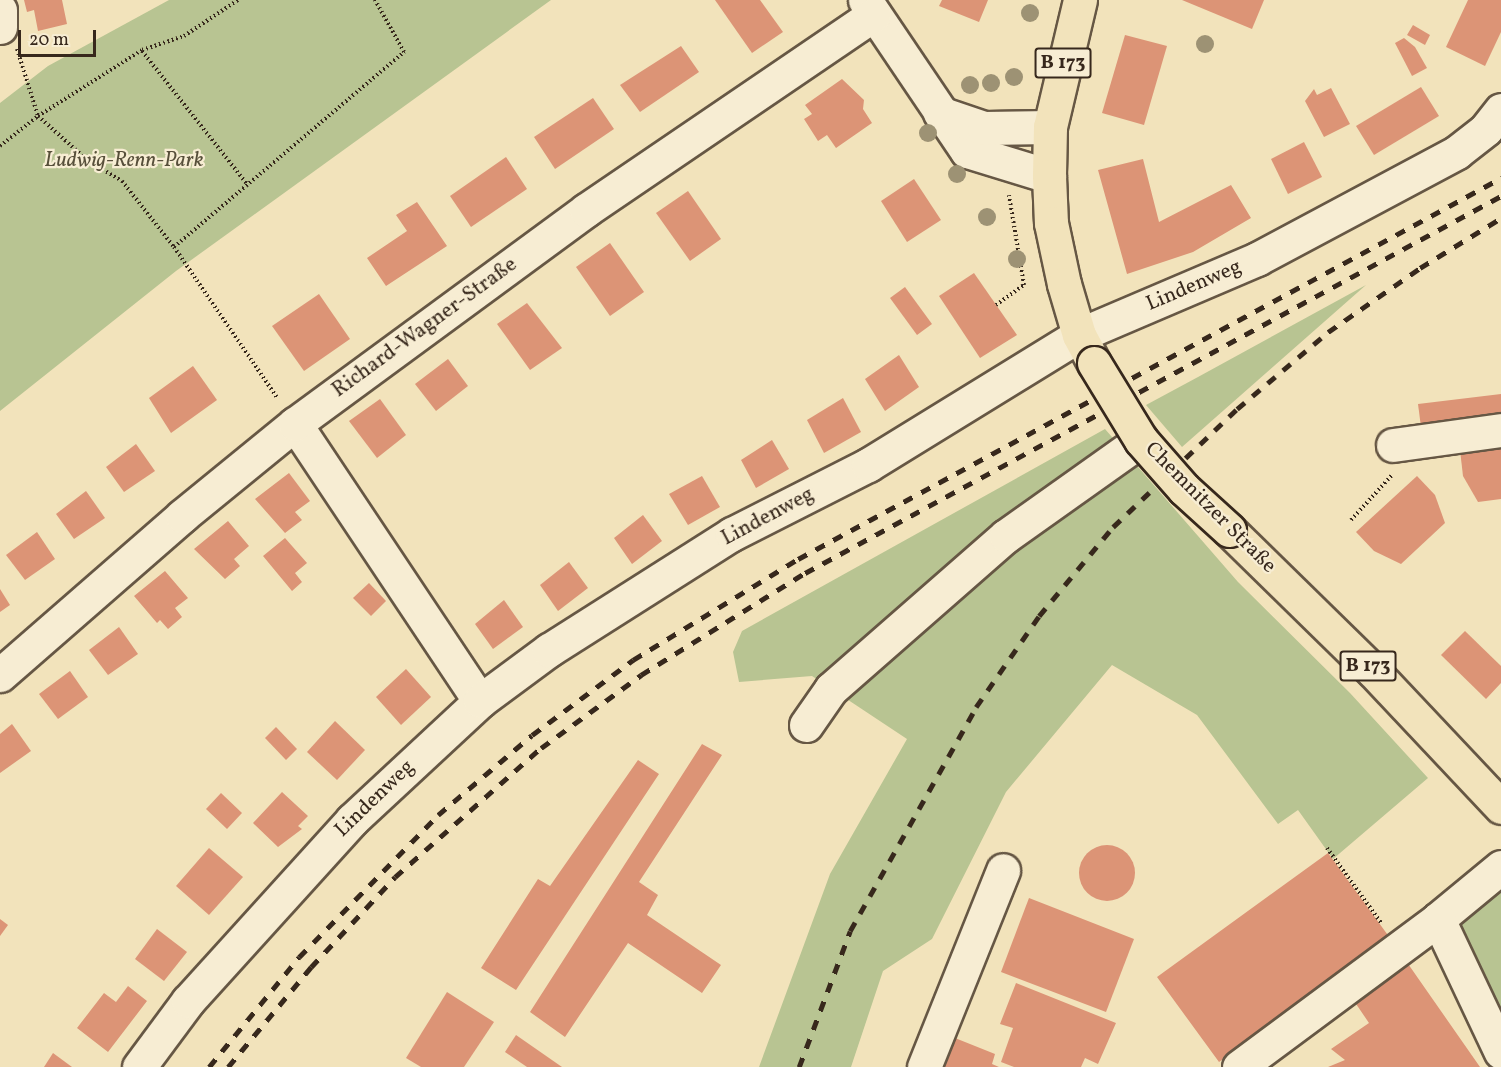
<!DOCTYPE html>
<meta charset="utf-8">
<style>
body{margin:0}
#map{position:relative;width:1501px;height:1067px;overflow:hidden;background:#f2e3bb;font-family:Vollkorn,serif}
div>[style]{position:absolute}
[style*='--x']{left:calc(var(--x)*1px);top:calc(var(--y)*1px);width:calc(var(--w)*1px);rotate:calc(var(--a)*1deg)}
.green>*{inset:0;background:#b8c492}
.building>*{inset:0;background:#dc9476}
.round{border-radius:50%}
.path>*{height:4px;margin-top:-2px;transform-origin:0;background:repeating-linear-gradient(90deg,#37281c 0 1.5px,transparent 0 4.5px)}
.roads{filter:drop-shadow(2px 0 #665744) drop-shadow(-2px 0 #665744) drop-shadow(0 2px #665744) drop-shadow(0 -2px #665744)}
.minor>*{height:33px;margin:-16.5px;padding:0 16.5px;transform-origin:16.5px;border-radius:16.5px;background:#f7edd3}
.major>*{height:33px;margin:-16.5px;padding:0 16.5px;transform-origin:16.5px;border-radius:16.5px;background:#f2e3bb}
.rail>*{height:4.5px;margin-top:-2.25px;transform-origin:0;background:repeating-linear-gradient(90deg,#37281c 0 10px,transparent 0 20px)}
.bridges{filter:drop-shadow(2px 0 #37281c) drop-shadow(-2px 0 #37281c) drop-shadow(0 2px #37281c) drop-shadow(0 -2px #37281c)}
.major-bridge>*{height:33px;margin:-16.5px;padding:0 16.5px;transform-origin:16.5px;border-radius:16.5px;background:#f2e3bb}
.trees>*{width:18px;height:18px;margin:-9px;border-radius:50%;background:#9d9274}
span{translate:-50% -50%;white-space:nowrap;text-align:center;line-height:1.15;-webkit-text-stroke:4.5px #f7edd3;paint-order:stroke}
.shield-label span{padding:2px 4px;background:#f7edd3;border:2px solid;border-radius:4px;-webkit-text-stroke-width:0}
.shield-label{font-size:20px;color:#37281c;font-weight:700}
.park-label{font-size:21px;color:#574f3a;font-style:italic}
.street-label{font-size:21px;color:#37281c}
.scale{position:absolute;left:18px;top:30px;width:78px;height:27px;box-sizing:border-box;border:3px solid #37281c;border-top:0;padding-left:8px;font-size:18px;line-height:21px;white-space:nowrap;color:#37281c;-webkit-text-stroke:4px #f7edd3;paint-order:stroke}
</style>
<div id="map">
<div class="green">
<i style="clip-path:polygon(169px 0,551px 0,176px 271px,0 411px,0 103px,48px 66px)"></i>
<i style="clip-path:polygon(1366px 285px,1182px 447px,1146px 405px,1198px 377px)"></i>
<i style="clip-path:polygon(1105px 429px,1238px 582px,1350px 693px,1428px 778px,1333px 859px,1298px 810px,1278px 824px,1197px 715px,1112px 665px,1006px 792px,932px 939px,883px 971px,851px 1067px,759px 1067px,830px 874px,907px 739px,812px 676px,739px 682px,733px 652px,742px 631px)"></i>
<i style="clip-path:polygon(1501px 868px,1501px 1052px,1438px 919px)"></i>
</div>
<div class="building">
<i style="clip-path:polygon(24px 0,62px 0,67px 24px,38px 31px,34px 10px,27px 12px)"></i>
<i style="clip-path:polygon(715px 0,760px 0,783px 32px,752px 53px)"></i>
<i style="clip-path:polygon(942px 0,988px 0,979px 22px,939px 6px)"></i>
<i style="clip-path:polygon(1182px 0,1264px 0,1252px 29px)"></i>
<i style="clip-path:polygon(1468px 0,1501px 0,1501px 32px,1485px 66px,1446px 47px)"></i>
<i style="clip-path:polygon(1413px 25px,1430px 35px,1425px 45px,1407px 35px)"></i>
<i style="clip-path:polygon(1125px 35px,1167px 46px,1144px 125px,1102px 113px)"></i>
<i style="clip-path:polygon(1404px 38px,1415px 47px,1427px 68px,1412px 76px,1395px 43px)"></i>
<i style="clip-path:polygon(681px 46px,699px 72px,640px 112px,620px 85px)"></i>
<i style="clip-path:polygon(842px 79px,864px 100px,863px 109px,872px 123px,836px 148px,827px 135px,818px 141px,804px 119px,812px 114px,805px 105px)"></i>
<i style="clip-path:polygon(1421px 87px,1439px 116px,1374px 155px,1356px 126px)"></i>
<i style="clip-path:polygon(1331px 88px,1350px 124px,1324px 137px,1305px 101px,1314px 89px,1317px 95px)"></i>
<i style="clip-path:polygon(593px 98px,614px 129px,555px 169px,534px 137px)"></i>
<i style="clip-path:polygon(1304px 142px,1322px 177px,1288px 194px,1271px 159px)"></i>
<i style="clip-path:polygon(506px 157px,527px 189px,471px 227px,450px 196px)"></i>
<i style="clip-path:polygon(1143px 159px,1159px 222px,1231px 185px,1251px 218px,1193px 252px,1127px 274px,1098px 170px)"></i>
<i style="clip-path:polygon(914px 179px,941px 220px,907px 242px,881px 201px)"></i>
<i style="clip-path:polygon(688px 191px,721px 239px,690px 261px,656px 213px)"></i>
<i style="clip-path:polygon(417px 202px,447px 246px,386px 286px,367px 258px,407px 231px,396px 215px)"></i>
<i style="clip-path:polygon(610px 243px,644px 292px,610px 316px,576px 267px)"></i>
<i style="clip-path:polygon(974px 273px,1017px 335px,980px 358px,939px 296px)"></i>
<i style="clip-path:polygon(905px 287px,932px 324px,917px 335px,890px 298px)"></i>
<i style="clip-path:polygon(319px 294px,350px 339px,304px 371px,272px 326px)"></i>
<i style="clip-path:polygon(527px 303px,562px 348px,530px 370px,497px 324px)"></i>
<i style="clip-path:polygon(899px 355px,919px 387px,885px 411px,865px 379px)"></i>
<i style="clip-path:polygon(448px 359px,468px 386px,436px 411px,415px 384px)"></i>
<i style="clip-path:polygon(193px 366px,217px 400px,171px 433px,149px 398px)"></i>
<i style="clip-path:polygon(1501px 394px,1501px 417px,1421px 427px,1418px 404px)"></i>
<i style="clip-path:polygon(843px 398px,861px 432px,824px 453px,807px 420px)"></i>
<i style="clip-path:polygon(380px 399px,406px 435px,377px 458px,349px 421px)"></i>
<i style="clip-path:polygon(772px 440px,789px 469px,756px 488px,741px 460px)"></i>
<i style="clip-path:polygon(136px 444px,155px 471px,124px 492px,106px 467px)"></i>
<i style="clip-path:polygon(1501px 444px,1501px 499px,1478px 502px,1463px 476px,1460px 450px)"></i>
<i style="clip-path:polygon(289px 473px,310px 501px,295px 512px,302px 520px,285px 533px,255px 499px)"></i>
<i style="clip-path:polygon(702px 476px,720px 507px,688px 525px,669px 494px)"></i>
<i style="clip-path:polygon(1417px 476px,1435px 495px,1445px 523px,1401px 564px,1374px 551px,1356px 532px)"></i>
<i style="clip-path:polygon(86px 491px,105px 518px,74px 539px,56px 514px)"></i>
<i style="clip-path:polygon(643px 515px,662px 541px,632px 564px,614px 538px)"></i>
<i style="clip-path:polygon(228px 521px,249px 546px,234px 559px,240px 566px,225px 579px,194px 549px)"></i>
<i style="clip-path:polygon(37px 532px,55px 559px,25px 580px,6px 555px)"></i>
<i style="clip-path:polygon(285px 538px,307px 563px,295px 573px,302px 582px,292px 591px,263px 556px)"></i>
<i style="clip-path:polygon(569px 562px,588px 588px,558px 611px,540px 585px)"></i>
<i style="clip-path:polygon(165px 571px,188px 598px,175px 608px,182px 617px,168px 629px,160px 620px,157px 623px,134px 596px)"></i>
<i style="clip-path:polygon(369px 583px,386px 601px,371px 616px,353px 598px)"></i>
<i style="clip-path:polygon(0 589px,10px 605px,0 612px)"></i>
<i style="clip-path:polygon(504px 600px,523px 627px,493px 649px,475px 624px)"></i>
<i style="clip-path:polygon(119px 627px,138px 654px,108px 675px,89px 650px)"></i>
<i style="clip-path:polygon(1465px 631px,1501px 666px,1501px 683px,1486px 699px,1441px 655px)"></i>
<i style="clip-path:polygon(406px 669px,431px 697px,401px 725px,376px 697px)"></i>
<i style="clip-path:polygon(70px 671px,88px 697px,58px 719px,39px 694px)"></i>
<i style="clip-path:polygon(335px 721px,365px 750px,337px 780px,307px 752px)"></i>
<i style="clip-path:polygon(12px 724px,31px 751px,0 773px,0 734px)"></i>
<i style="clip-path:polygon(276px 727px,297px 749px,286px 760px,265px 738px)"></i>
<i style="clip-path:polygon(702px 744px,722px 755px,639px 882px,658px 895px,647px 915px,721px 965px,702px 993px,628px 943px,565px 1037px,530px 1012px)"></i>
<i style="clip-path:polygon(638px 760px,659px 774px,516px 990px,481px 968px,538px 879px,550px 886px)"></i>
<i style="clip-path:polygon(282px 792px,308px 816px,298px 826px,302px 829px,278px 847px,253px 823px)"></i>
<i style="clip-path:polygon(221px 793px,242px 813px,227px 829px,206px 809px)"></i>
<i class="round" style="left:1079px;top:845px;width:56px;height:56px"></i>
<i style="clip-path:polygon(209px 848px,243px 877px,209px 915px,176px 886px)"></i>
<i style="clip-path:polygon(1328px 853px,1390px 938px,1480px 1067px,1328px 1067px,1345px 1060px,1331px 1049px,1369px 1023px,1352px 998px,1358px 963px,1219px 1062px,1157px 977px)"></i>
<i style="clip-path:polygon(1029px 898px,1134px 939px,1106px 1012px,1001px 972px)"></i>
<i style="clip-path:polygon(0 919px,8px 925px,0 936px)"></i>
<i style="clip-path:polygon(157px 929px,187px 952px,164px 981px,135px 959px)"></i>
<i style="clip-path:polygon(1016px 983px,1116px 1023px,1098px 1064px,1085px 1058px,1081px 1067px,1014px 1067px,1001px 1062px,1013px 1028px,1000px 1024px)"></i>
<i style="clip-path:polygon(128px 986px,147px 1001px,108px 1052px,77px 1028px,104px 993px,116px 1002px)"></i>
<i style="clip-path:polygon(447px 992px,494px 1022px,464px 1067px,421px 1067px,406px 1058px)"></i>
<i style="clip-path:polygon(516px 1035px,562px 1067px,527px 1067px,505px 1052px)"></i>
<i style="clip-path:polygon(955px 1038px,995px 1054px,992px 1064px,999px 1067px,944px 1067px)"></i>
<i style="clip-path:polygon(53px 1053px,72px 1067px,44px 1067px)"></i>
</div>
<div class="path">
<i style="--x:17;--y:49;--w:70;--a:72.6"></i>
<i style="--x:38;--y:116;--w:66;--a:41.9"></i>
<i style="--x:87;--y:160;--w:41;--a:31"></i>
<i style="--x:122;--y:181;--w:84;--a:51.8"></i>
<i style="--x:174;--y:247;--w:184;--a:55.6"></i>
<i style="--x:142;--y:51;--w:171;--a:51.7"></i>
<i style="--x:0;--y:146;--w:48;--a:-38.3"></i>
<i style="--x:38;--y:116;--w:123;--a:-32.4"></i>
<i style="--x:142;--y:50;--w:44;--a:-18.4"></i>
<i style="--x:184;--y:36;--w:65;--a:-33.7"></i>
<i style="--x:174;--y:247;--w:302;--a:-40.3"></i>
<i style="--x:404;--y:52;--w:60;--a:-119.1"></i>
<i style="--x:996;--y:305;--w:34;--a:-36"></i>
<i style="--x:1024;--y:285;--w:91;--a:-99.5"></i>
<i style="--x:1351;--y:520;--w:62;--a:-47.6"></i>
<i style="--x:1327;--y:848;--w:94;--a:54.1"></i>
</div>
<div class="roads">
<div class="minor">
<i style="--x:865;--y:0;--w:182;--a:56"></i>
<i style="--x:967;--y:151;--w:86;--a:17"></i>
<i style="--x:0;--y:10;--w:17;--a:90"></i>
<i style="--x:940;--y:113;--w:46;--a:18.8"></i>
<i style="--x:984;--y:128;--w:66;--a:-0.9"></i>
<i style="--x:295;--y:424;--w:333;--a:56.3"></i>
<i style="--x:1393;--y:445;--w:109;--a:-7.9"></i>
<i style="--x:0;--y:675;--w:242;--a:-41.1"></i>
<i style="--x:182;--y:516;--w:146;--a:-39.2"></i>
<i style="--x:295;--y:424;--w:361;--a:-36.3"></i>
<i style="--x:586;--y:210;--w:348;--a:-34.2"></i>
<i style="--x:806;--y:725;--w:44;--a:-55.2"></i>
<i style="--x:831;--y:689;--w:232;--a:-41.2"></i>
<i style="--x:1006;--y:536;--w:166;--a:-35.4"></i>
<i style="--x:1501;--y:867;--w:82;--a:140.5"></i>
<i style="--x:1438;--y:919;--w:147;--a:64.7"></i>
<i style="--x:139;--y:1067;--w:82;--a:-53.4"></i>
<i style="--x:188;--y:1001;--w:244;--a:-47.8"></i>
<i style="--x:352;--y:820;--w:175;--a:-42.9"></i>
<i style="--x:480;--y:701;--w:86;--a:-36.5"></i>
<i style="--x:549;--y:650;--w:217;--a:-32.4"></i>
<i style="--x:732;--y:534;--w:153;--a:-26.9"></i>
<i style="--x:868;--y:465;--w:248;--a:-31.6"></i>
<i style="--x:1079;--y:335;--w:194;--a:-23.1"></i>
<i style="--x:1257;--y:259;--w:227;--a:-28.1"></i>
<i style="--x:1457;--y:152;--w:37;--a:-38"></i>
<i style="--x:1486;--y:129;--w:24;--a:-52"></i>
<i style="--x:924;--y:1067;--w:212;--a:-68.1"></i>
<i style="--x:1239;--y:1067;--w:248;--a:-36.6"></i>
</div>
<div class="major">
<i style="--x:1080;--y:0;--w:130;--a:103.3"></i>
<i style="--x:1050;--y:127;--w:49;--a:91.2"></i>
<i style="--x:1049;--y:176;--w:47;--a:87.6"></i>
<i style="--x:1051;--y:223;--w:62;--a:78"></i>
<i style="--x:1064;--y:284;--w:53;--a:73.6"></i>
<i style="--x:1079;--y:335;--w:32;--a:62"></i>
<i style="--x:1229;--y:530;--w:200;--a:44.4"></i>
<i style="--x:1372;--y:670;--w:188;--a:46.7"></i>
</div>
</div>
<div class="rail">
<i style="--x:209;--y:1067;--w:142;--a:-50.7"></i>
<i style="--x:299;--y:957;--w:199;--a:-45.6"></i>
<i style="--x:438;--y:815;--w:123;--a:-40.4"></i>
<i style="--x:532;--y:735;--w:126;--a:-36.6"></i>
<i style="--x:633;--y:660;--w:193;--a:-31.5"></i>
<i style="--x:798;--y:559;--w:800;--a:-28.46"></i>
<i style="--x:228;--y:1067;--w:130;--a:-50.3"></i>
<i style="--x:311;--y:967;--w:123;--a:-47"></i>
<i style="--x:395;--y:877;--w:195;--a:-41.5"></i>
<i style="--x:541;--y:748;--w:124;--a:-36.1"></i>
<i style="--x:641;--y:675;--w:193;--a:-31.9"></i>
<i style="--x:805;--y:573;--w:792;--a:-28.44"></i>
<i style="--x:799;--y:1067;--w:145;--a:-69.4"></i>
<i style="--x:850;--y:931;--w:257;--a:-60.6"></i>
<i style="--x:976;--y:707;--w:111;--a:-55.3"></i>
<i style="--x:1039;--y:616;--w:116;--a:-50.3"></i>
<i style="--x:1113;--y:527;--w:171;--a:-43.6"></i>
<i style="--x:1237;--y:409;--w:119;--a:-40.2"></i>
<i style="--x:1328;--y:332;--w:112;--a:-34.8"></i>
<i style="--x:1420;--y:268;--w:95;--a:-31.7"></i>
</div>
<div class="bridges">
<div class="major-bridge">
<i style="--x:1094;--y:363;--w:90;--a:58.6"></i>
<i style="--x:1141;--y:440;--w:65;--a:48.7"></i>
<i style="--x:1184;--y:489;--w:61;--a:42.3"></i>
</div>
</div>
<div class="trees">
<i style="left:1030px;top:13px"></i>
<i style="left:1205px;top:44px"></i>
<i style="left:1014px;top:77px"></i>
<i style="left:991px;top:83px"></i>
<i style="left:970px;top:85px"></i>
<i style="left:928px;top:133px"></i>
<i style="left:957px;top:174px"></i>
<i style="left:987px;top:217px"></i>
<i style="left:1017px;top:259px"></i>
</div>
<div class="shield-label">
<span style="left:1063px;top:63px">B 173</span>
<span style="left:1368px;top:666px">B 173</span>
</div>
<div class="park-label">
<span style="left:124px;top:161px">Ludwig-Renn-Park</span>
</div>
<div class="street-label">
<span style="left:1194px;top:286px;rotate:-23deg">Lindenweg</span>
<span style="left:425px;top:328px;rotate:-36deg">Richard-Wagner-Straße</span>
<span style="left:1210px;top:508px;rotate:45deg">Chemnitzer Straße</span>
<span style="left:768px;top:517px;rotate:-28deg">Lindenweg</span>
<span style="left:375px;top:799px;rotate:-44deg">Lindenweg</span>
</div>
<div class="scale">20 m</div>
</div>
